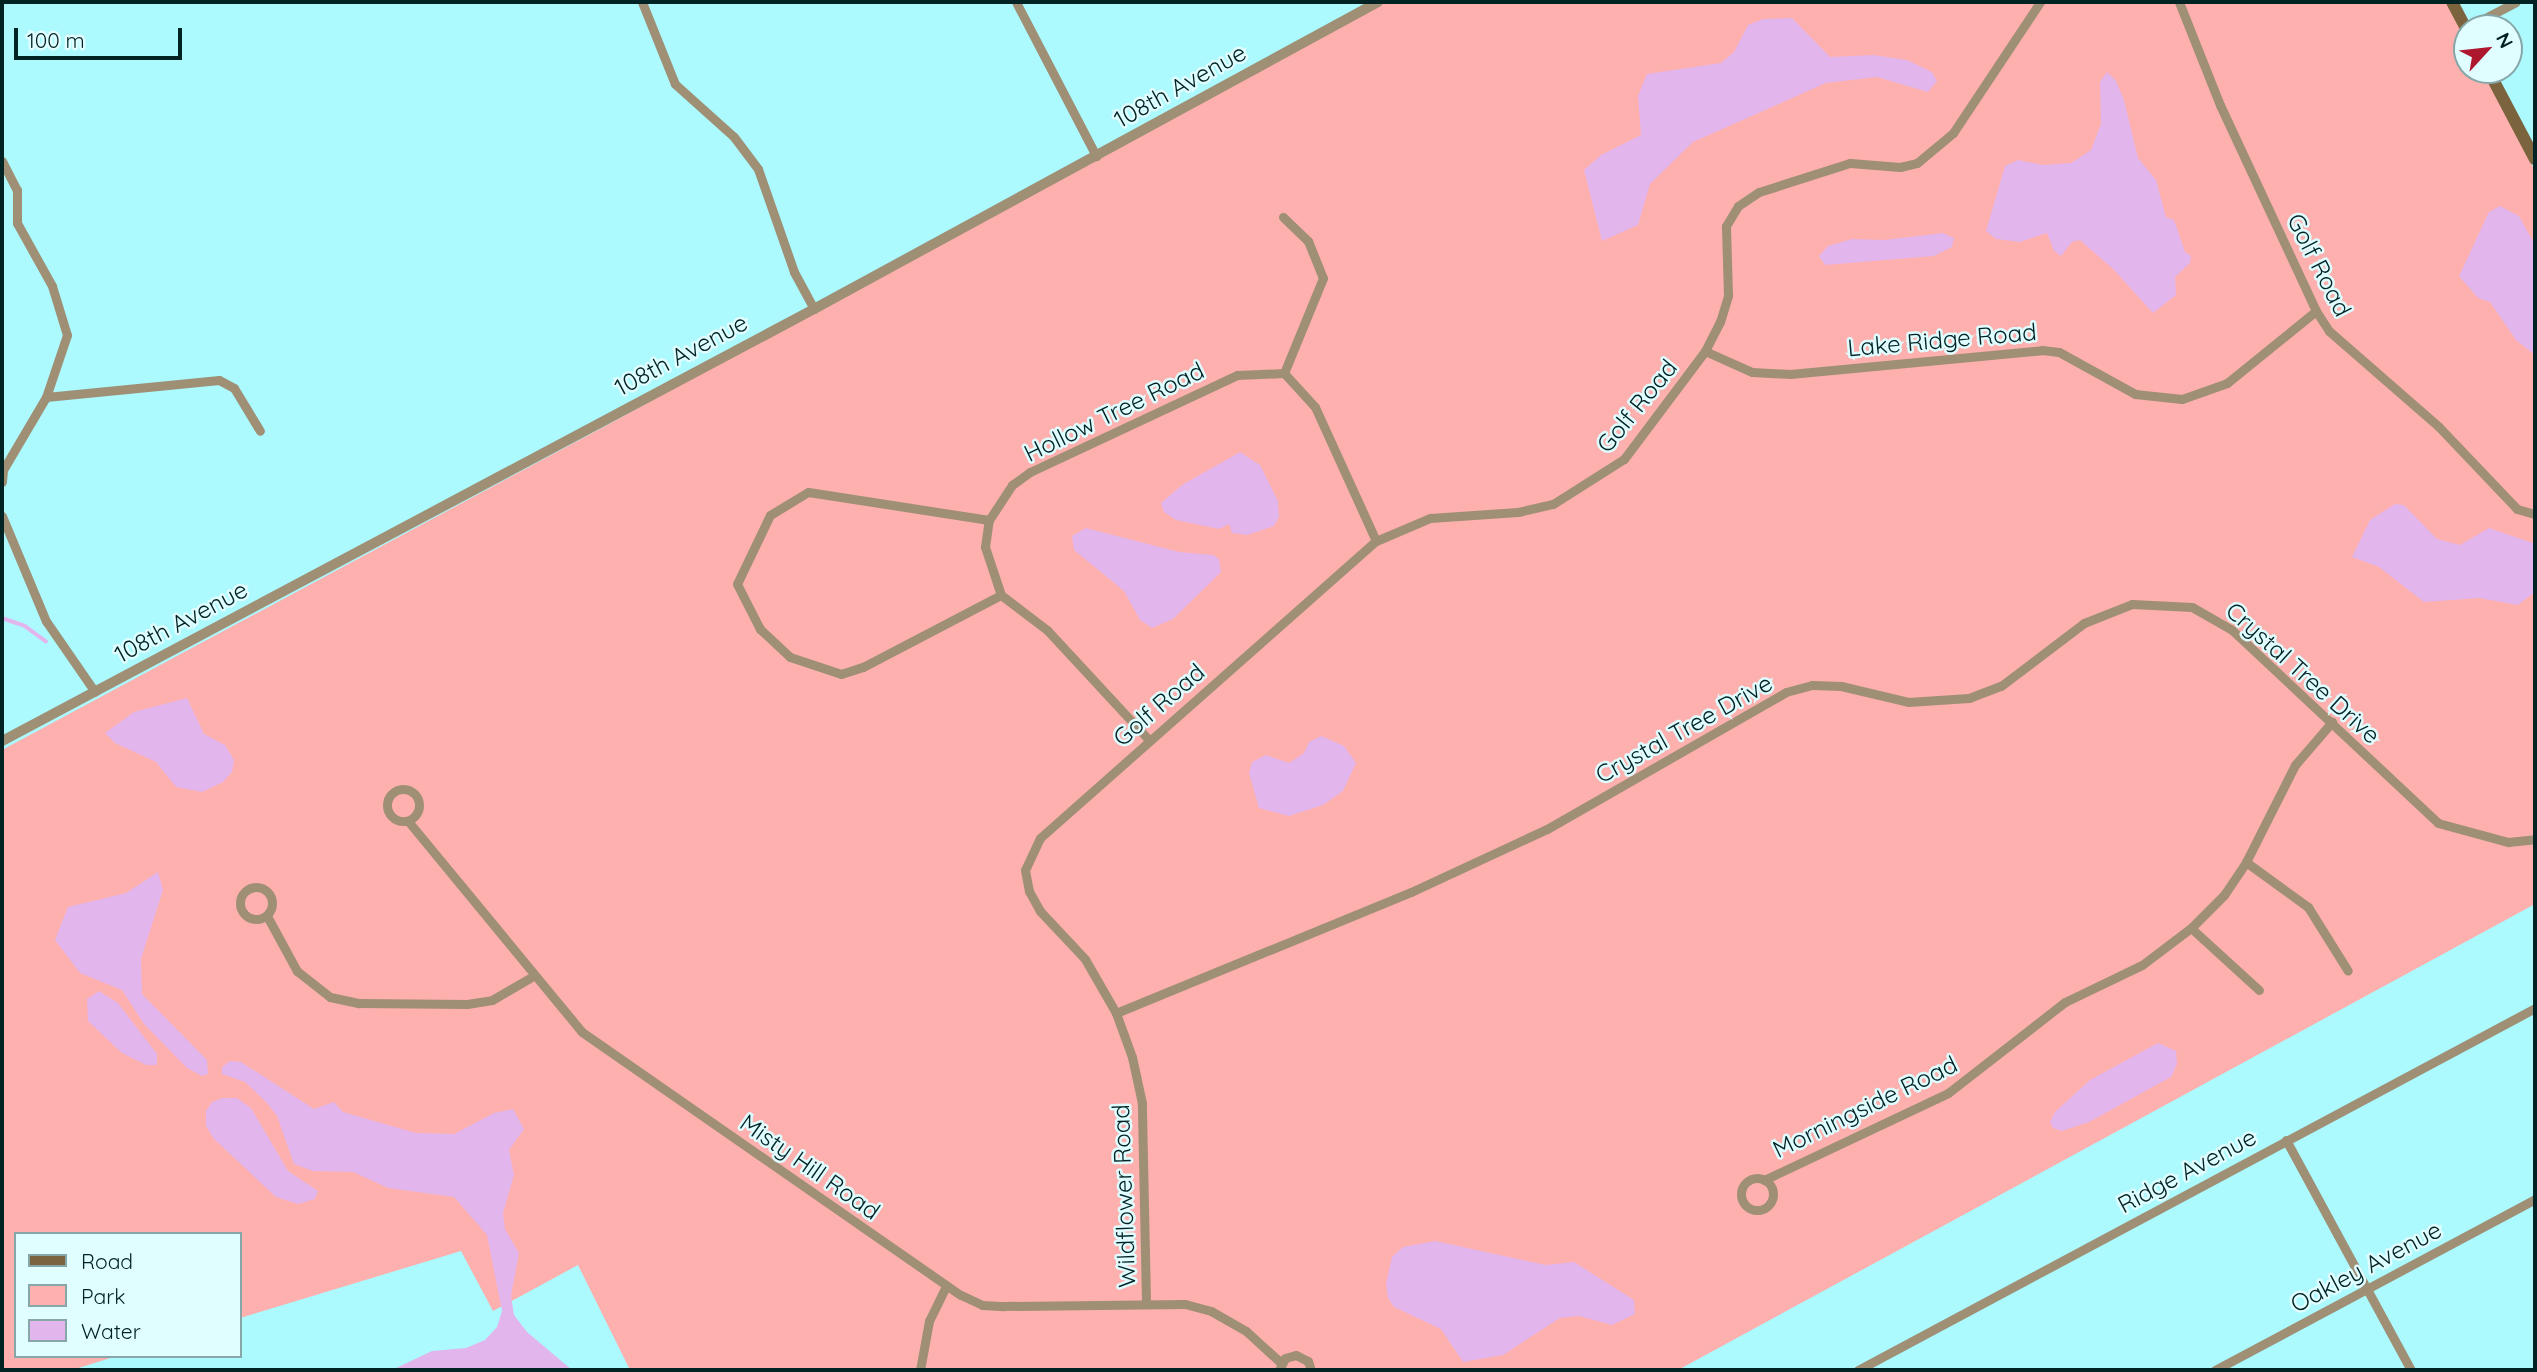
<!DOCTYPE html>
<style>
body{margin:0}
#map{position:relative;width:2537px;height:1372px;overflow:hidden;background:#acf9fe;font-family:Quicksand,sans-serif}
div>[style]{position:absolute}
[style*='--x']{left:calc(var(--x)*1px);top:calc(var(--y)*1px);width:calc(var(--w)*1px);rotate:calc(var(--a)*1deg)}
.green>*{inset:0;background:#fdb0ae}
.water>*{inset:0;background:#e3b5ed}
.stream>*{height:3.5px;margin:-1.75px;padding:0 1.75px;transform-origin:1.75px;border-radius:1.75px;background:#e3b5ed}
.minor>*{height:9px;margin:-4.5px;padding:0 4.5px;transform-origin:4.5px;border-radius:4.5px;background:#9f8f75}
.minor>.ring{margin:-4.5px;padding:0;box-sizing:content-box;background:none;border:9px solid #9f8f75;border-radius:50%}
.tertiary>*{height:10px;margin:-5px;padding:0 5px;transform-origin:5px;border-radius:5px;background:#9f8f75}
.secondary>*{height:12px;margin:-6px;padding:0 6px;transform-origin:6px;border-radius:6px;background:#7b643d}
span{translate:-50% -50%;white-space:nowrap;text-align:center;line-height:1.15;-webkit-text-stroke:5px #e0fdff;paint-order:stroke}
.street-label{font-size:24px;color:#022324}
.frame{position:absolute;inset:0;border:4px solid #022324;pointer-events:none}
.legend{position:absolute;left:14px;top:1232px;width:228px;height:126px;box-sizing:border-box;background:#e0fdff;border:2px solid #87a6a7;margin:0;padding:9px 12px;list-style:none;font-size:21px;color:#022324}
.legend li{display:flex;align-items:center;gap:14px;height:35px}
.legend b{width:35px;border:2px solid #87a6a7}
.north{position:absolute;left:2453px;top:14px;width:70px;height:70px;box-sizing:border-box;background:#e0fdff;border:2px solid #87a6a7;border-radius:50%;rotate:63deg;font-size:19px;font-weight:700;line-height:28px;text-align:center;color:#022324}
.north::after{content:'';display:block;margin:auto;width:24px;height:32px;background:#ad182f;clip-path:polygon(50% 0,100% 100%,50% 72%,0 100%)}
.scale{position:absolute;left:14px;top:28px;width:168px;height:32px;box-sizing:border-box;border:4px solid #022324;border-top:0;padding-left:9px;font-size:21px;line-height:24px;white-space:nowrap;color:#022324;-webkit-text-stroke:5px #e0fdff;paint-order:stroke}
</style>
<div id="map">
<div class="green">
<i style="clip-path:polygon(1378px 2px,2446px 2px,2467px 42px,2467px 70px,2482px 70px,2535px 171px,2535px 904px,1678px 1370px,630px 1370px,578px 1265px,493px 1311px,461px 1251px,240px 1318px,240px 1234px,16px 1234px,16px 1356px,117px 1356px,72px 1370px,2px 1370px,2px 750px,611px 423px)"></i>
</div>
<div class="water">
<i style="clip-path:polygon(1792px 18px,1830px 57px,1873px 55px,1907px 60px,1932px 72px,1937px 81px,1928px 92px,1877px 77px,1826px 83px,1693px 142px,1650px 184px,1638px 225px,1602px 241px,1584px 170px,1601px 155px,1641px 135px,1638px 96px,1647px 74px,1721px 63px,1734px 52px,1748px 25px,1763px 19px)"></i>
<i style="clip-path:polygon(2107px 72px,2116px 81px,2124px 100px,2138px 158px,2156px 180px,2166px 217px,2174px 220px,2185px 252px,2191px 256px,2190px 263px,2175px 277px,2176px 295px,2153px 313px,2114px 270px,2080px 240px,2072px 242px,2061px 256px,2054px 251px,2047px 233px,2020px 242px,1996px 239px,1986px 231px,2005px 166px,2018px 160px,2043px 165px,2071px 163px,2091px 150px,2101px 124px,2100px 82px)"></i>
<i style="clip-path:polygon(2500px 206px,2519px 216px,2535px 245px,2535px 355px,2516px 340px,2490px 302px,2478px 298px,2459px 276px,2489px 212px)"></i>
<i style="clip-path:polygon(1943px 233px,1954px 238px,1952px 247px,1934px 256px,1825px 265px,1819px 256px,1828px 246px,1852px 239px,1884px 240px)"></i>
<i style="clip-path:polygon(1240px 452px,1260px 465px,1278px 501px,1279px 517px,1274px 526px,1247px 535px,1232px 533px,1229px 524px,1219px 529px,1176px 520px,1164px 512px,1161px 503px,1182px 485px)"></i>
<i style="clip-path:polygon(2395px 504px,2404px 505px,2437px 539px,2460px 545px,2489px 528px,2533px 543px,2535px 592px,2518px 605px,2479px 598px,2424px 602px,2379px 567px,2352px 557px,2370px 520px)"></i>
<i style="clip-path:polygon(1086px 528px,1179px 552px,1213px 555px,1219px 559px,1221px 572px,1173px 619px,1152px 628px,1140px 620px,1124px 591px,1074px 550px,1072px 536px)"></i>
<i style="clip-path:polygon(187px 698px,204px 734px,225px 745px,234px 760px,232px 772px,223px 782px,202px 792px,176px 787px,156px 762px,115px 743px,105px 733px,134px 712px)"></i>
<i style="clip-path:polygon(1321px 736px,1344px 746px,1356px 763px,1343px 791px,1323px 805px,1289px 816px,1259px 808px,1249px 773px,1252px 762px,1266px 755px,1289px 763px,1304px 753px,1309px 742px)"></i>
<i style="clip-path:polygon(158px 872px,163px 890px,141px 959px,142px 994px,207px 1060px,208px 1074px,202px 1076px,187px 1068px,144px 1024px,122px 990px,80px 973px,55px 940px,68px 907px,126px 893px)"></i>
<i style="clip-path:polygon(99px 991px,118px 1003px,157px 1054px,157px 1065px,146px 1065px,122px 1053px,88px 1021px,87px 999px)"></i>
<i style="clip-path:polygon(2158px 1043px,2176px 1051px,2177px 1064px,2171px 1077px,2089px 1122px,2062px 1131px,2053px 1128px,2050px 1122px,2055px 1112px,2090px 1080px)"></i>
<i style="clip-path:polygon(230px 1061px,241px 1062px,314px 1109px,334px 1102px,343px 1112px,416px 1133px,454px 1134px,494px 1113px,513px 1109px,524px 1129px,509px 1150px,514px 1175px,503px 1213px,505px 1229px,519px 1253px,511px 1296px,514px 1315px,527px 1332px,572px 1370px,392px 1370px,432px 1351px,466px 1348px,485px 1340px,497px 1327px,502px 1311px,487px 1235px,454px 1197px,388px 1188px,353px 1172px,313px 1171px,294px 1164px,277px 1116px,267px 1103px,245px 1082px,222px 1074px,222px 1067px)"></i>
<i style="clip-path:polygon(223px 1098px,237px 1098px,251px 1108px,288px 1171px,318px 1191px,315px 1199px,298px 1204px,276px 1197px,214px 1139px,206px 1126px,206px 1111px,212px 1102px)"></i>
<i style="clip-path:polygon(1435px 1241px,1546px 1265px,1574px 1262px,1634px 1300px,1635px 1314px,1612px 1325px,1579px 1316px,1560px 1318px,1503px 1355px,1463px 1362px,1441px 1329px,1394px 1307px,1388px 1298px,1386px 1284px,1392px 1257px,1403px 1247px)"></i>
</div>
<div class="stream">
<i style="--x:2;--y:618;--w:24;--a:19"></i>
<i style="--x:25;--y:626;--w:26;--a:36"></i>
</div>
<div class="minor">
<i style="--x:642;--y:2;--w:88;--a:68.1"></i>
<i style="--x:675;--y:84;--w:79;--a:41.9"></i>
<i style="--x:734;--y:137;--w:40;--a:53"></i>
<i style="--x:758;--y:169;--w:109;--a:70.7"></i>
<i style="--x:794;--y:272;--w:42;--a:61.6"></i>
<i style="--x:1016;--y:2;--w:174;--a:62.5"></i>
<i style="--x:2179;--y:2;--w:111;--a:68.3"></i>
<i style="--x:2220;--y:105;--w:227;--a:65"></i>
<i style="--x:2316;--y:311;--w:24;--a:57"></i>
<i style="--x:2329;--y:331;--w:146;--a:41.1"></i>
<i style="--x:2439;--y:427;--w:113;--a:46.4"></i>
<i style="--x:2517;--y:509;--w:19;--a:16"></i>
<i style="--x:2466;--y:28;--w:56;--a:-27.5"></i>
<i style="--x:2;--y:161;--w:33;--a:63"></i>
<i style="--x:17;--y:190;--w:33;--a:90"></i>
<i style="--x:17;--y:223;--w:72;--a:60.9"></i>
<i style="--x:52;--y:286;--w:51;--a:73"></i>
<i style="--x:67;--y:335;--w:65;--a:108.7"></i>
<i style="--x:46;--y:397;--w:85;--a:120.5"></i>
<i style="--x:3;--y:470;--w:12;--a:95"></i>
<i style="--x:1283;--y:217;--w:35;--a:44"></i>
<i style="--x:1308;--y:241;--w:40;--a:68"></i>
<i style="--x:1323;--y:278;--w:103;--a:112.3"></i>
<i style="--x:1705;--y:351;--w:51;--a:24.1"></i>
<i style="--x:1752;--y:372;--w:38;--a:3"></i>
<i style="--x:1790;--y:374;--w:253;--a:-5.4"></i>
<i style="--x:2042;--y:350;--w:17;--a:7"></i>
<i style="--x:2059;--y:352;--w:87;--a:28.9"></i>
<i style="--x:2135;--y:394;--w:47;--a:6.1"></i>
<i style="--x:2182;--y:399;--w:48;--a:-19.6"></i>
<i style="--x:2227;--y:383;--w:114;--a:-39"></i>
<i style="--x:46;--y:397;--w:174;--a:-5.6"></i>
<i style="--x:219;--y:380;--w:17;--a:28"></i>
<i style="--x:234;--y:388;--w:50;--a:58.8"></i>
<i style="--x:2;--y:516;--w:114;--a:67.3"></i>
<i style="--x:46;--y:621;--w:86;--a:55.4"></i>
<i style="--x:989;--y:520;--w:183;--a:-171.2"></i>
<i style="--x:808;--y:492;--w:44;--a:148.8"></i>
<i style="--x:770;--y:515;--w:76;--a:115.6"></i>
<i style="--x:737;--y:584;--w:51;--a:62.9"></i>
<i style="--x:760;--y:629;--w:41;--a:43"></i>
<i style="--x:790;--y:657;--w:54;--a:18.4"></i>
<i style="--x:841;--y:674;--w:23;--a:-18"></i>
<i style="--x:863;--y:667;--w:156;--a:-27.6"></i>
<i style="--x:1149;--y:740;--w:150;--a:-132.8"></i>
<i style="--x:1047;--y:630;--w:58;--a:-142.7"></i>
<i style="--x:1001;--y:595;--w:51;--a:-108.4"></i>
<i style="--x:985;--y:547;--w:27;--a:-82"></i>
<i style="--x:989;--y:520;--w:42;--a:-56.7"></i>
<i style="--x:1012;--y:485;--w:22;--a:-36"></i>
<i style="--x:1030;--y:472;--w:229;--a:-25.1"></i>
<i style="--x:1237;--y:375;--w:47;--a:-2.4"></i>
<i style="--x:1284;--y:373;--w:46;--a:47.6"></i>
<i style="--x:1315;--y:407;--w:147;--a:65.5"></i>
<i class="ring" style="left:387px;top:789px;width:23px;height:23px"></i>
<i style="--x:408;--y:821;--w:273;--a:50.5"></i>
<i style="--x:582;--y:1032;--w:461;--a:34.8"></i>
<i style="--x:961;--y:1295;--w:23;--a:25"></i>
<i style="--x:982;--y:1305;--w:22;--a:3"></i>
<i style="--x:1004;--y:1306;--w:181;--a:-0.6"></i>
<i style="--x:1185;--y:1304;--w:27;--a:15"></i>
<i style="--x:1211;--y:1311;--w:40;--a:29.7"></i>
<i style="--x:1246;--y:1331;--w:47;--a:42.4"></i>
<i style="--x:2246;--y:862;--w:77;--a:36"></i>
<i style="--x:2308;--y:907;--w:75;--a:58"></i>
<i class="ring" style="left:240px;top:887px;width:23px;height:23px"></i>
<i style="--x:267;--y:916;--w:63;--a:61.4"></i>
<i style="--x:297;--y:971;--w:42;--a:38.2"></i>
<i style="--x:330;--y:997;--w:30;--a:12"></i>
<i style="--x:359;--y:1003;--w:108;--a:0.5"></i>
<i style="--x:467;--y:1004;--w:25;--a:-9"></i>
<i style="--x:492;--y:1000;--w:48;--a:-30.3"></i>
<i style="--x:2191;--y:928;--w:92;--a:42.4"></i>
<i style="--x:1116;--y:1013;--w:319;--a:-22.3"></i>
<i style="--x:1411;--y:892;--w:150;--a:-24.9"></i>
<i style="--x:1547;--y:829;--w:275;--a:-29.8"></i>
<i style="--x:1786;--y:692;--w:27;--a:-15"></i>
<i style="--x:1812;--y:685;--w:29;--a:2"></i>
<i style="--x:1841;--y:686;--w:69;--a:13.4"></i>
<i style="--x:1908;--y:702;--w:61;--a:-3.8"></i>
<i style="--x:1969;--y:698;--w:34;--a:-21"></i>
<i style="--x:2001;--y:686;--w:104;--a:-37.2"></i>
<i style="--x:2084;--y:623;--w:52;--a:-21.6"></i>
<i style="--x:2132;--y:604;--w:60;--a:2.9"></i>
<i style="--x:2192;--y:607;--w:46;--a:29.9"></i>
<i style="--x:2232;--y:630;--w:282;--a:43.1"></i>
<i style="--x:2438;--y:823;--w:73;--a:15.2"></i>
<i style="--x:2508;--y:842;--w:27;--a:-6"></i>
<i style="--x:2286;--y:1140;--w:262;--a:61.5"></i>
<i class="ring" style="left:1741px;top:1178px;width:23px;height:23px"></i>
<i style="--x:1764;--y:1180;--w:204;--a:-25.3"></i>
<i style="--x:1948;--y:1093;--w:148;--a:-37.9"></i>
<i style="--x:2065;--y:1002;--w:85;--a:-25.7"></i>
<i style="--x:2142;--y:965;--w:61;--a:-37.1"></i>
<i style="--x:2191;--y:928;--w:47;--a:-45"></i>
<i style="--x:2224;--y:895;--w:40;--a:-56"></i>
<i style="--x:2246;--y:862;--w:109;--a:-63.2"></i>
<i style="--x:2295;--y:765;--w:57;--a:-49.3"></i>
<i style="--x:1146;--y:1302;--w:199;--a:-91.2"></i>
<i style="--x:1142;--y:1103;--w:47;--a:-102.3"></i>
<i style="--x:1132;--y:1057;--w:47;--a:-110"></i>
<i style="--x:1116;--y:1013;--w:62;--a:-119.9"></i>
<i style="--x:1085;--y:959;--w:66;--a:-133.2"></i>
<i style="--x:1040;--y:911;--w:23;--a:-119"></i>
<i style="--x:1029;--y:891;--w:21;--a:-101"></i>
<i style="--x:1025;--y:870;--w:35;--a:-65"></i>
<i style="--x:1040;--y:838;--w:448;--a:-41.5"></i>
<i style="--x:1376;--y:541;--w:59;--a:-23.1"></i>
<i style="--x:1430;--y:518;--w:88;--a:-3.9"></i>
<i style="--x:1518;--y:512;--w:36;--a:-13"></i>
<i style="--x:1553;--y:504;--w:84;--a:-32.4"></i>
<i style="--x:1624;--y:459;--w:135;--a:-53.1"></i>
<i style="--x:1705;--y:351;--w:33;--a:-63"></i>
<i style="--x:1720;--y:322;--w:28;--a:-73"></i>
<i style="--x:1728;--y:295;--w:69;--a:-91.7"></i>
<i style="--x:1726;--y:226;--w:23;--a:-59"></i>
<i style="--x:1738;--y:206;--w:25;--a:-34"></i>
<i style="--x:1759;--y:192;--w:96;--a:-17.7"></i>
<i style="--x:1850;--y:163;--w:50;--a:4.6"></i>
<i style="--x:1900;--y:167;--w:17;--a:-13"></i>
<i style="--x:1917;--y:163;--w:47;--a:-39.8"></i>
<i style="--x:1953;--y:133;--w:157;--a:-56.4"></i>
<i style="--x:920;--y:1370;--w:50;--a:-79.6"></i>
<i style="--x:929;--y:1321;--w:39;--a:-64"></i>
<i style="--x:1279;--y:1370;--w:13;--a:-63"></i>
<i style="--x:1285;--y:1358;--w:11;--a:-15"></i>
<i style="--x:1296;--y:1355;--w:13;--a:27"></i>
<i style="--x:1308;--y:1361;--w:9;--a:72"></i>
<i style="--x:1858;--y:1370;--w:768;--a:-28.13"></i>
<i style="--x:2215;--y:1370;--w:363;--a:-28.1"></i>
</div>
<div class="tertiary">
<i style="--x:2;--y:741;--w:920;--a:-28.01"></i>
<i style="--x:814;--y:309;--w:642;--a:-28.56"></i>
</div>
<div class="secondary">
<i style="--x:2452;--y:2;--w:32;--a:62"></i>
<i style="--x:2488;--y:70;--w:101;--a:62.2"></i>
</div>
<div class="street-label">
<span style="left:1180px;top:86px;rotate:-29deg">108th Avenue</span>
<span style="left:2319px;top:265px;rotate:63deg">Golf Road</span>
<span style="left:1942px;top:340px;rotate:-5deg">Lake Ridge Road</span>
<span style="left:681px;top:355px;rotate:-28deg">108th Avenue</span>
<span style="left:1637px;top:406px;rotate:-51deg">Golf Road</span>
<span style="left:1114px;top:412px;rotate:-26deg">Hollow Tree Road</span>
<span style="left:181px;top:622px;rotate:-28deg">108th Avenue</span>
<span style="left:2303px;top:673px;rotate:42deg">Crystal Tree Drive</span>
<span style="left:1159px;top:705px;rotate:-41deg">Golf Road</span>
<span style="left:1684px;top:729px;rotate:-29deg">Crystal Tree Drive</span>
<span style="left:1865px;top:1107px;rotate:-26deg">Morningside Road</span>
<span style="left:810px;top:1167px;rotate:35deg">Misty Hill Road</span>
<span style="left:2187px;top:1171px;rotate:-28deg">Ridge Avenue</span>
<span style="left:1124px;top:1196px;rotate:-92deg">Wildflower Road</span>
<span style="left:2366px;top:1267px;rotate:-28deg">Oakley Avenue</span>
</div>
<div class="frame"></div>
<ul class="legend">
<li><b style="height:9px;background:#7b643d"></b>Road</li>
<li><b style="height:19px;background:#fdb0ae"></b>Park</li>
<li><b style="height:19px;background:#e3b5ed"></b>Water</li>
</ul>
<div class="north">N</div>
<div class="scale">100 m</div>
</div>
